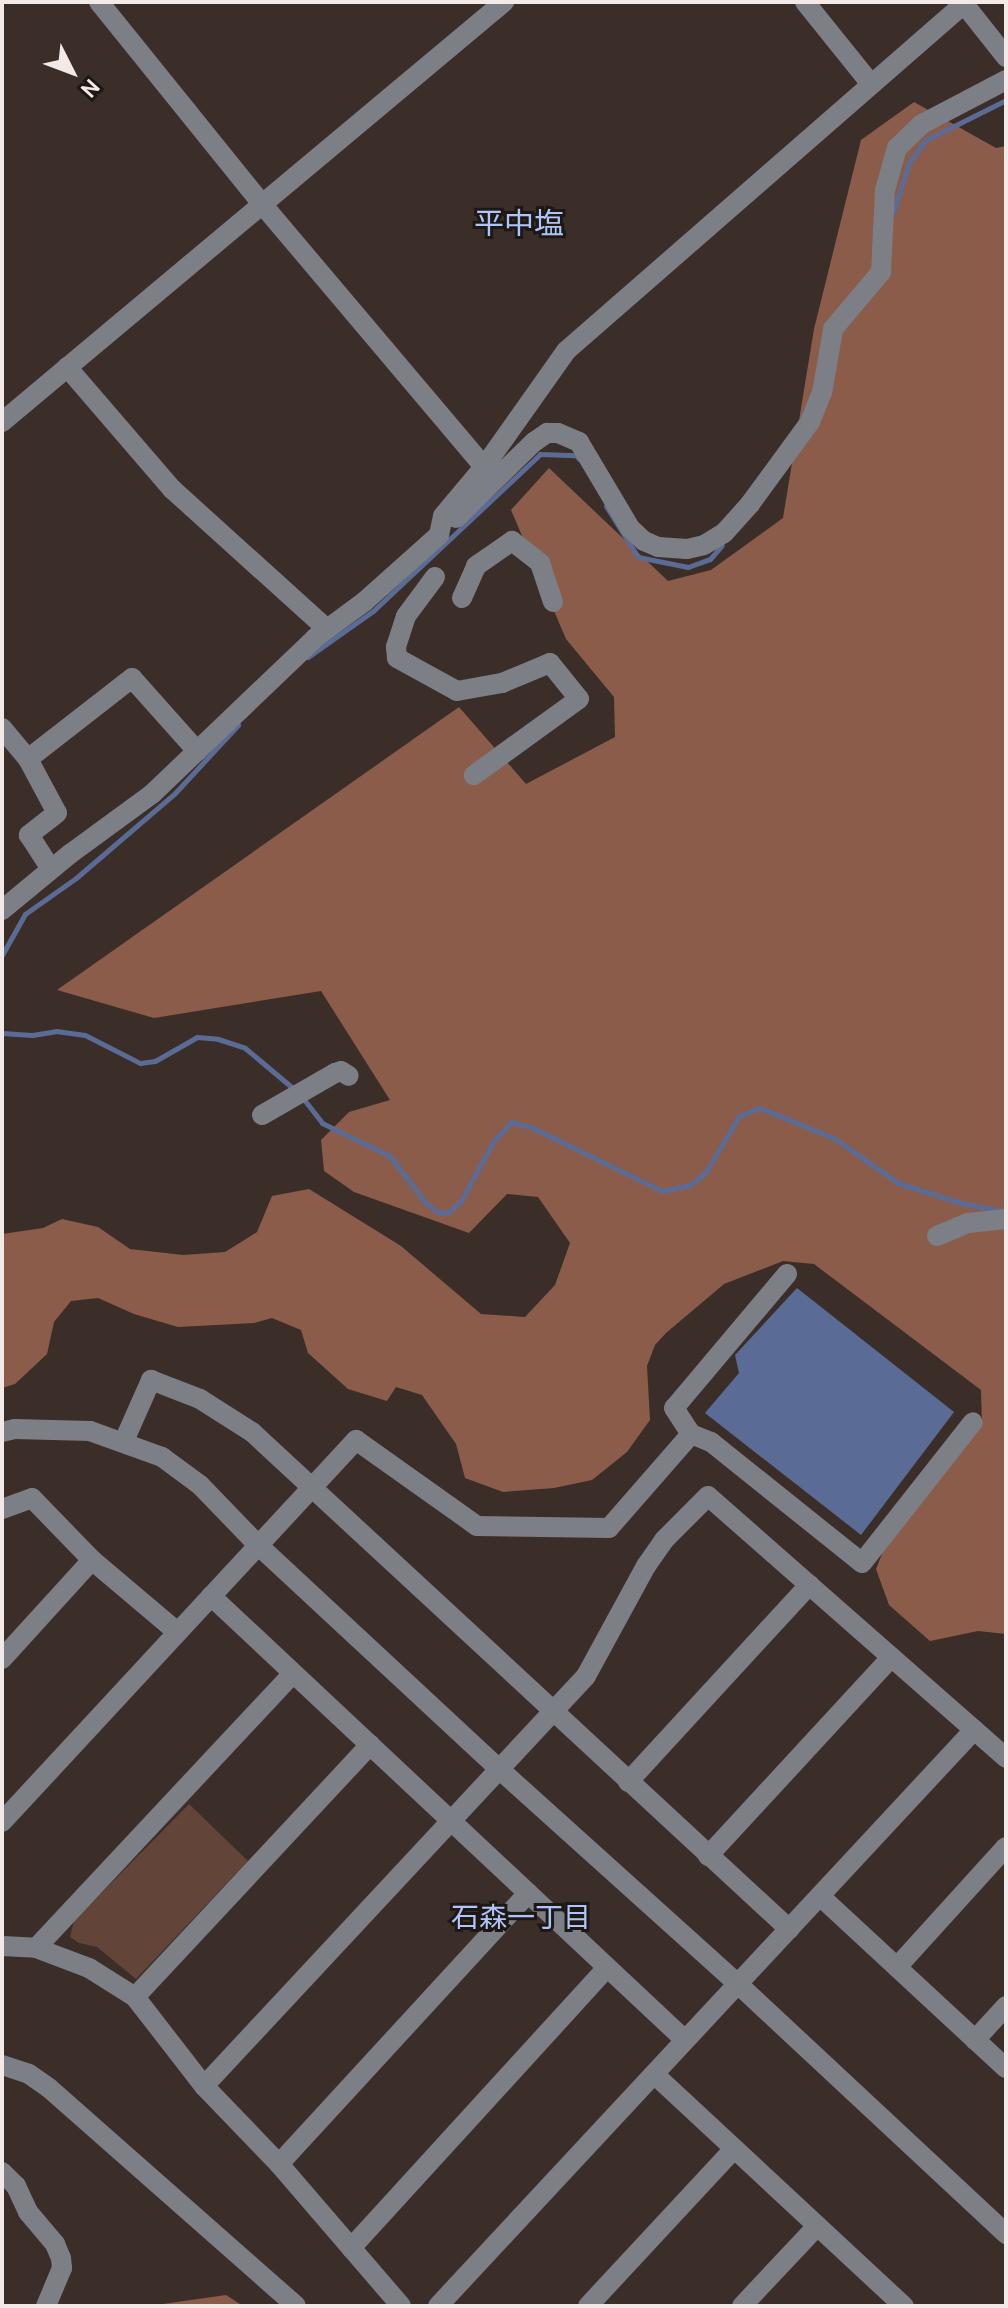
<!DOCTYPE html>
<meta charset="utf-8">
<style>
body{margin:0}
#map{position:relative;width:1008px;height:2308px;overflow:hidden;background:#3b2e29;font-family:Cabin,"Noto Sans JP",sans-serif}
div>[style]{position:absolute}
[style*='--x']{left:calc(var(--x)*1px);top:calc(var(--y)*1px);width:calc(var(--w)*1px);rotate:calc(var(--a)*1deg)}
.green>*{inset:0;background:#634438}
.forest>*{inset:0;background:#8b5c4a}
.water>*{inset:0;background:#5a6c95}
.stream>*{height:5px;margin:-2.5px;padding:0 2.5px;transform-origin:2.5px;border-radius:2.5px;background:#5a6c95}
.minor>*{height:20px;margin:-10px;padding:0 10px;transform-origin:10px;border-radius:10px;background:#7c7f85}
span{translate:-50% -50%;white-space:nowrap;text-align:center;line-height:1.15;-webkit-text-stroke:6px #1e1815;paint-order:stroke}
.neighbourhood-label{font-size:28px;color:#aec5fb}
.quarter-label{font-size:30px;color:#aec5fb}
.frame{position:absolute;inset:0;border:4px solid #f3eae7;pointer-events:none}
.north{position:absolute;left:32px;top:32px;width:80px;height:80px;-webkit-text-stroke:6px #1e1815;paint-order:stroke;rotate:132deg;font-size:22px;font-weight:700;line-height:32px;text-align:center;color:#f3eae7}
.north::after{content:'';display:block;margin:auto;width:28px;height:36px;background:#f3eae7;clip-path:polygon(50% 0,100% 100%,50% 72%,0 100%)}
</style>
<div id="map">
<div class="green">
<i style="clip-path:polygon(189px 1804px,248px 1861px,136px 1979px,97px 1947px,79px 1943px,70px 1937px,74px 1921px)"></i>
</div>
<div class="forest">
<i style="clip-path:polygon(914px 102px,996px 148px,1006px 146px,1006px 1634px,978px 1631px,930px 1641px,889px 1605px,876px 1569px,893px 1526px,982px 1425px,981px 1390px,814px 1264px,783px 1261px,724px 1284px,666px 1333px,655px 1345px,647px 1366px,650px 1420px,627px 1452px,592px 1480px,554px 1488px,503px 1492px,465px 1478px,456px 1444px,422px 1395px,396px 1387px,387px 1401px,348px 1389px,308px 1353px,301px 1330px,272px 1318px,254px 1323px,178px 1327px,134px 1314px,98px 1298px,71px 1301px,54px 1322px,47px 1354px,15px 1384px,2px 1388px,2px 1234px,43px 1228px,62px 1219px,98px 1227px,130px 1249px,183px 1255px,225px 1252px,257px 1232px,272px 1196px,309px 1189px,401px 1246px,481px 1314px,525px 1317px,555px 1285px,570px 1243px,538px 1197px,507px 1194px,469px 1233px,354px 1192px,324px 1171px,321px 1140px,349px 1112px,390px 1100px,321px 991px,154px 1018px,57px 990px,459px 707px,526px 784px,615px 737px,614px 697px,566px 639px,511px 510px,549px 468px,668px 581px,711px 570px,783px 518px,814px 329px,861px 140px)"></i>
<i style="clip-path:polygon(226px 2295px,243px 2306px,149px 2306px)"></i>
</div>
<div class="water">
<i style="clip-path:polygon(797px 1288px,954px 1412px,861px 1535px,705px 1413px,739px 1373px,735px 1355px)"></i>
</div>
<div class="stream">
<i style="--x:893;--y:213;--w:52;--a:-72.3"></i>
<i style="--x:909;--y:163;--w:29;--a:-54"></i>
<i style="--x:926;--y:140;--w:89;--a:-26.6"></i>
<i style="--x:606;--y:506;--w:60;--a:57.9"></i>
<i style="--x:638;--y:557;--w:51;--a:11.3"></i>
<i style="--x:688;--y:567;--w:23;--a:-20"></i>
<i style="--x:710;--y:559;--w:18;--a:-49"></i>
<i style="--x:308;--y:657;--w:80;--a:-35.3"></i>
<i style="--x:373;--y:611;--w:229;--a:-43.2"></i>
<i style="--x:540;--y:454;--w:36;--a:2"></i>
<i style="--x:576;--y:455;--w:5;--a:53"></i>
<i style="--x:2;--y:955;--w:47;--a:-60.7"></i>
<i style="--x:25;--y:914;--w:62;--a:-35.2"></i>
<i style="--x:76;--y:878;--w:130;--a:-40.6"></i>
<i style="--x:175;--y:793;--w:93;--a:-47.2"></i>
<i style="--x:2;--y:1033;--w:30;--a:4"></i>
<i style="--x:32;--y:1035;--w:24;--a:-9"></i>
<i style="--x:56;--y:1031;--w:29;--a:8"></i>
<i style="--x:85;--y:1035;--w:62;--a:27"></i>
<i style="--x:140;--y:1063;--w:15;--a:-8"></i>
<i style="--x:155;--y:1061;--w:48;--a:-29.7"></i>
<i style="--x:197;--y:1037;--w:21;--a:5"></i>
<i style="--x:218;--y:1039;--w:28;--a:18"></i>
<i style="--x:245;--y:1048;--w:65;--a:40"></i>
<i style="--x:302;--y:1097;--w:33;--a:52"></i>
<i style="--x:322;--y:1123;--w:76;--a:25.9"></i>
<i style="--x:390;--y:1156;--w:58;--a:52.7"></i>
<i style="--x:425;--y:1202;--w:17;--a:40"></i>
<i style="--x:438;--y:1213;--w:11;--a:-5"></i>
<i style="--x:449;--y:1212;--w:16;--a:-43"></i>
<i style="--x:461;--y:1201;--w:67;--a:-61.5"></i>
<i style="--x:493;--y:1142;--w:27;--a:-48"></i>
<i style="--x:511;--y:1122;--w:23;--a:15"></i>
<i style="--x:533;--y:1128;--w:144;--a:26"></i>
<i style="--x:662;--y:1191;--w:29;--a:-12"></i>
<i style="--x:690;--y:1185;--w:21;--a:-39"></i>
<i style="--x:706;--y:1172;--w:65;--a:-59.5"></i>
<i style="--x:739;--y:1116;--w:22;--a:-21"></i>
<i style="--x:760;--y:1108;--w:80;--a:22.1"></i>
<i style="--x:834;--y:1138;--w:78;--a:35.1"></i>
<i style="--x:898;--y:1183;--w:66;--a:17.6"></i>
<i style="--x:961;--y:1203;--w:42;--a:11"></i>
</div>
<div class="minor">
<i style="--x:99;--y:2;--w:260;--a:51.1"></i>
<i style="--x:262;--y:204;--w:344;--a:49.8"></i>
<i style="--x:805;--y:2;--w:105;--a:51.2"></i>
<i style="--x:964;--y:4;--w:68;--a:51.6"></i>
<i style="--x:67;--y:367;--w:161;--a:49.3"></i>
<i style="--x:172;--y:489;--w:209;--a:42.1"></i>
<i style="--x:2;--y:422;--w:655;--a:-39.92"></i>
<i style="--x:456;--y:518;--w:109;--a:-44.3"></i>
<i style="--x:534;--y:442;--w:16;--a:-35"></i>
<i style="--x:547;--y:433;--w:11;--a:0"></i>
<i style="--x:558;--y:433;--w:23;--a:23"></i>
<i style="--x:579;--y:442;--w:100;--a:59.3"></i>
<i style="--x:630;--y:528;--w:19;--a:43"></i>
<i style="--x:644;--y:541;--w:15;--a:23"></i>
<i style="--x:658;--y:547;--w:29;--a:4"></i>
<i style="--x:687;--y:549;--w:17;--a:-13"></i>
<i style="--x:704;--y:545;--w:23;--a:-31"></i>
<i style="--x:724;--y:533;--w:39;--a:-48"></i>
<i style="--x:750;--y:504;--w:102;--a:-53.8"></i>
<i style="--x:810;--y:422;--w:31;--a:-68"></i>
<i style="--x:822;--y:393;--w:65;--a:-80.2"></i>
<i style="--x:833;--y:329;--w:75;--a:-49.9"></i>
<i style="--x:881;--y:272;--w:82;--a:-87.2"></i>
<i style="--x:885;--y:190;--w:44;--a:-74.1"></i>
<i style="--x:897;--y:148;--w:35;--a:-44"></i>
<i style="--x:922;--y:124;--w:95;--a:-27.6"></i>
<i style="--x:435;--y:577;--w:49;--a:126.6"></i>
<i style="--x:406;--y:616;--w:33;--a:108"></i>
<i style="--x:396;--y:647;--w:11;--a:85"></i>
<i style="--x:397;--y:658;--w:68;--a:28.8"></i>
<i style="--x:457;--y:691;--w:46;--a:-10.1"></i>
<i style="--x:502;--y:683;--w:52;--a:-22.6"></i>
<i style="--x:550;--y:663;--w:46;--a:51.1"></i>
<i style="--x:579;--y:699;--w:130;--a:144.1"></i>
<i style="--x:462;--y:598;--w:35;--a:-66"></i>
<i style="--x:476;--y:566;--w:44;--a:-34.8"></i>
<i style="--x:512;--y:541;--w:36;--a:38"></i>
<i style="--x:540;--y:563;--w:41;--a:71.6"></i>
<i style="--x:2;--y:728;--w:40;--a:50"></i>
<i style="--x:28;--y:759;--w:61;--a:61.8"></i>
<i style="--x:57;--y:813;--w:36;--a:142"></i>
<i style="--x:29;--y:835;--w:40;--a:57.1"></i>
<i style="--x:28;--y:759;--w:132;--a:-37.9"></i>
<i style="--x:132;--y:678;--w:98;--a:48.3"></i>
<i style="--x:2;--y:910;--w:88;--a:-39.5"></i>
<i style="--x:70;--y:854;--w:102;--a:-36.2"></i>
<i style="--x:152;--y:794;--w:226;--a:-43.7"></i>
<i style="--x:315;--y:638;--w:61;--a:-36.3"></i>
<i style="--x:364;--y:602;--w:101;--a:-41.8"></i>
<i style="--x:439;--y:535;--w:19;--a:-78"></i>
<i style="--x:443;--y:516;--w:64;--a:-50.1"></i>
<i style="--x:484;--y:467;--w:142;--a:-54.7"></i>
<i style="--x:566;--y:351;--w:531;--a:-41.1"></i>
<i style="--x:262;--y:1115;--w:84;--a:-29.9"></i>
<i style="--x:335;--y:1073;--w:6;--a:-18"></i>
<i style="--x:341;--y:1071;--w:9;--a:32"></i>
<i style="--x:937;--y:1236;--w:34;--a:-23"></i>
<i style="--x:968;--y:1223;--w:38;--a:-6"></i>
<i style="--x:787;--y:1274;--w:175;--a:130.1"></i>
<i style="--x:674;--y:1408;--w:31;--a:57"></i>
<i style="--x:691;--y:1434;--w:22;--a:22"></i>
<i style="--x:711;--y:1442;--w:193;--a:38.7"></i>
<i style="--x:862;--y:1563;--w:179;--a:-51.8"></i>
<i style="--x:2;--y:1432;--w:13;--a:-13"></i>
<i style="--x:15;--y:1429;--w:75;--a:1.5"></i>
<i style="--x:90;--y:1431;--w:77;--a:19.9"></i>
<i style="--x:162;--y:1457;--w:47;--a:36.4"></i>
<i style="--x:200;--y:1485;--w:83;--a:46"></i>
<i style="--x:258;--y:1545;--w:328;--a:42.9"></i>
<i style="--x:498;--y:1768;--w:323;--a:42"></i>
<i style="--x:738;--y:1984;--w:367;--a:43"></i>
<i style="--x:124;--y:1441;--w:67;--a:-66.1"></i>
<i style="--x:151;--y:1380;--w:53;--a:21.2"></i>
<i style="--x:200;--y:1399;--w:62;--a:32.4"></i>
<i style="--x:252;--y:1432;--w:732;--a:42.78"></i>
<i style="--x:2;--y:1509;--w:32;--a:-20"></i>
<i style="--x:32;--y:1498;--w:86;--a:45.9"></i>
<i style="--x:92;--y:1560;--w:110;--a:40.2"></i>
<i style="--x:211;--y:1596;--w:649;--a:43.13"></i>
<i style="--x:2;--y:1659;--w:134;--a:-47.7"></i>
<i style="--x:628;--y:1782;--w:268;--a:-47.4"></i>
<i style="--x:2;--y:1822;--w:521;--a:-47.18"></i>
<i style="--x:356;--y:1440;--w:148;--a:35.4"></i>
<i style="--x:477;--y:1526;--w:132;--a:0.9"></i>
<i style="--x:609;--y:1528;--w:125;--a:-48.9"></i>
<i style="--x:708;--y:1856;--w:270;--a:-47.3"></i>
<i style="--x:820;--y:1896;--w:253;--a:42.8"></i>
<i style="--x:2;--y:1946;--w:34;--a:3"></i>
<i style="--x:36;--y:1948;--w:57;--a:20.7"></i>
<i style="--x:89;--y:1968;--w:54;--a:32.2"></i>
<i style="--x:135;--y:1997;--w:113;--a:52.2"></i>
<i style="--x:204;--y:2086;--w:108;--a:46.1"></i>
<i style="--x:279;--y:2164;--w:187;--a:49.3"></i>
<i style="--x:36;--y:1948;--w:376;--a:-46.9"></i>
<i style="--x:897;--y:1967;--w:162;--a:-47.8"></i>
<i style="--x:135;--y:1997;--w:345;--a:-47"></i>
<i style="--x:975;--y:2040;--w:46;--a:-47.6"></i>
<i style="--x:2;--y:2065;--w:28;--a:18"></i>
<i style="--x:29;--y:2074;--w:24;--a:35"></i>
<i style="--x:49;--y:2088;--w:329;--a:41.4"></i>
<i style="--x:654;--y:2074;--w:341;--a:42.9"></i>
<i style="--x:204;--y:2086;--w:560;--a:-47.02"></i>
<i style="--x:586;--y:1676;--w:125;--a:-61.4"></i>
<i style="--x:646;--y:1566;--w:32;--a:-55"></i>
<i style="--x:664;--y:1540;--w:62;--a:-45"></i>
<i style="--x:708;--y:1496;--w:397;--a:41.3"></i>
<i style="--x:279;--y:2164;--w:368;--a:-47.4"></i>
<i style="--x:2;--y:2172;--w:20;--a:45"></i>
<i style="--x:16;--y:2186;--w:29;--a:65"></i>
<i style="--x:28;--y:2212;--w:42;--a:49.8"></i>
<i style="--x:55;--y:2244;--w:15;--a:67"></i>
<i style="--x:61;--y:2258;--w:10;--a:84"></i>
<i style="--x:62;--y:2268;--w:41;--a:112.8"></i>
<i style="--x:351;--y:2248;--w:379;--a:-47.6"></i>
<i style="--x:438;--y:2306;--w:787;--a:-47.06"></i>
<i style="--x:588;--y:2306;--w:214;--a:-47.1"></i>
<i style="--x:742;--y:2306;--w:110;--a:-46.8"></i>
</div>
<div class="neighbourhood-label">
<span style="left:521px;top:1917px">石森一丁目</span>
</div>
<div class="quarter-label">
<span style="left:519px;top:224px">平中塩</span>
</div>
<div class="frame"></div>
<div class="north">N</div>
</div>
